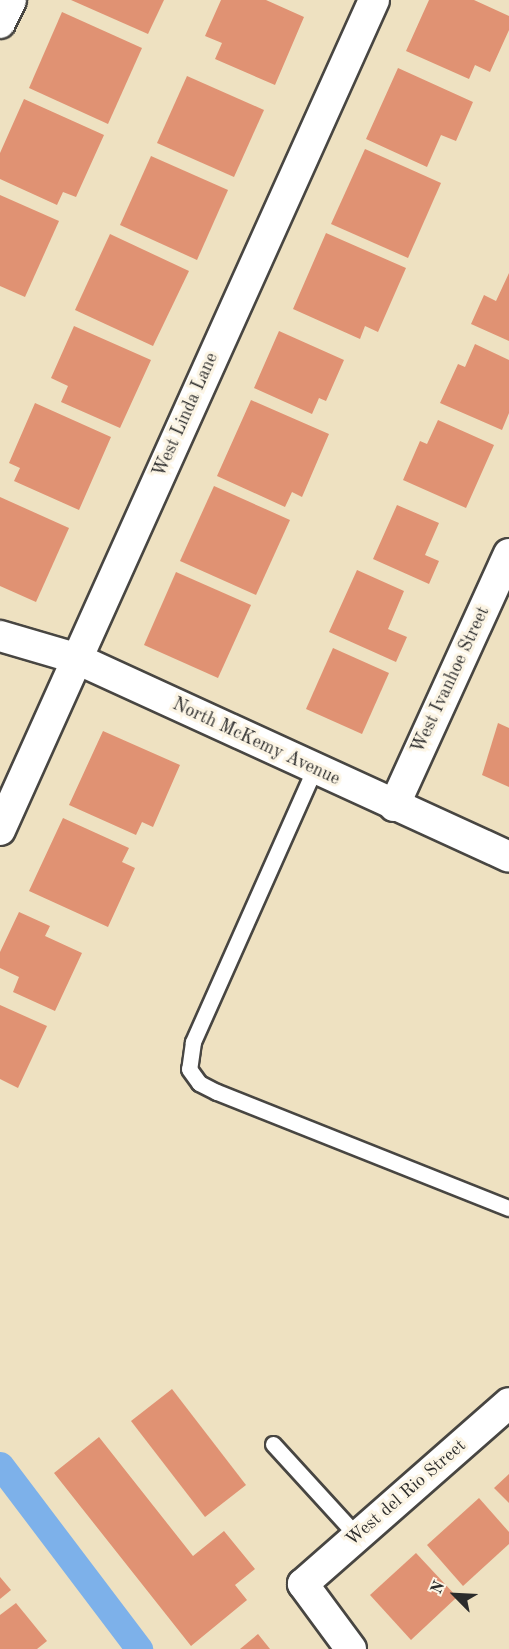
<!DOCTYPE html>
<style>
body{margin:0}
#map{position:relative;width:509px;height:1649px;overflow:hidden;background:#eee1c1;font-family:"Old Standard TT",serif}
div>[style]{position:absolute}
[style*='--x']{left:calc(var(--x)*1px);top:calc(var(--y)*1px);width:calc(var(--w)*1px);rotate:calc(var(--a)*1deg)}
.canal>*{height:27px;margin:-13.5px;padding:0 13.5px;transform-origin:13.5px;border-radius:13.5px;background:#7db1ea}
.building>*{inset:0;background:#e09273}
.roads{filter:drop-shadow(2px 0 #484642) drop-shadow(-2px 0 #484642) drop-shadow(0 2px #484642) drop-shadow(0 -2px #484642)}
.lane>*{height:15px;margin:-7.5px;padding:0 7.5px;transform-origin:7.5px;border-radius:7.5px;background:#fff}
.street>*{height:30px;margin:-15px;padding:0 15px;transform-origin:15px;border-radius:15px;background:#fff}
span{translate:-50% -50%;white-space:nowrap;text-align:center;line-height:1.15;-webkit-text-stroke:6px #fcf5e5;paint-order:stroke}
.street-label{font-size:18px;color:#2b2b2b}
.north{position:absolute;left:425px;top:1565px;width:60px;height:60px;-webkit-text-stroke:4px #fcf5e5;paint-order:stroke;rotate:294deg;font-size:16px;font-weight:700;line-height:24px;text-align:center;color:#2b2b2b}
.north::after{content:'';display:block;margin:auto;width:21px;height:27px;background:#2b2b2b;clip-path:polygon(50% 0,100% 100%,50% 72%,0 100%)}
</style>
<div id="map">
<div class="canal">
<i style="--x:0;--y:1465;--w:231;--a:52.9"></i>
</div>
<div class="building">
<i style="clip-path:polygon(71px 0,164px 0,148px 34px)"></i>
<i style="clip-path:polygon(221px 0,266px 0,304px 17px,275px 85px,215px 59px,222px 43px,205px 36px)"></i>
<i style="clip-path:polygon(429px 0,474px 0,509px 16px,509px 30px,490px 72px,475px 65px,469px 79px,406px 51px)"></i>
<i style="clip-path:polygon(62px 12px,142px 48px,108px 124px,29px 88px)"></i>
<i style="clip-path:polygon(398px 68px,473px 102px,456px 141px,441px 135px,427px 167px,366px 139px)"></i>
<i style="clip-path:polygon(187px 76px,264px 110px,234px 177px,157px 143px)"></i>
<i style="clip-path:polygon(24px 99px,104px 135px,76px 197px,63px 192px,57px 205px,0 179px,0 153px)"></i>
<i style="clip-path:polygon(365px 149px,441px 183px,408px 258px,331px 224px)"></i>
<i style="clip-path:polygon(151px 156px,228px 190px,197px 260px,120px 225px)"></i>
<i style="clip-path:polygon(0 195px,59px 221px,25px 297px,0 286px)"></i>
<i style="clip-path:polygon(326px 233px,406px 268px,378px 332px,365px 326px,360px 339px,293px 309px)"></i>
<i style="clip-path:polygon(110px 234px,189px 271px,153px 346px,75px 310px)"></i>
<i style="clip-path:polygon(509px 273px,509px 341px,471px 324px,484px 295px,496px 301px)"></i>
<i style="clip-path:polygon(74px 326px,151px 360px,120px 428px,61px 402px,68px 386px,51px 378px)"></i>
<i style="clip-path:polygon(279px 331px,344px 360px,326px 401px,319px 398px,312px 414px,254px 388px)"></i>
<i style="clip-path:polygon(475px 344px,509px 360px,509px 413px,502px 430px,440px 403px,458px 364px,465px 367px)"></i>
<i style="clip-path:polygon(251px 400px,329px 434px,302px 497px,292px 492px,285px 507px,217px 476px)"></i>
<i style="clip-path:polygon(35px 403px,111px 437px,79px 510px,14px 481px,20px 468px,9px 463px)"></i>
<i style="clip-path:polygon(438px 420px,494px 445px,466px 508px,403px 480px,420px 441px,427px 444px)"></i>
<i style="clip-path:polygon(214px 486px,290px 520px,256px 595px,180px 561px)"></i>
<i style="clip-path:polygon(0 497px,69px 528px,36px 602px,0 586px)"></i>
<i style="clip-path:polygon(397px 505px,439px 523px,425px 555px,439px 561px,429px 584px,373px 559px)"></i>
<i style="clip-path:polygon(357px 570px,404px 591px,388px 629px,407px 637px,396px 662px,329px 632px)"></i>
<i style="clip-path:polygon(176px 572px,251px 605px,218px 678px,144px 645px)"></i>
<i style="clip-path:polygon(333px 648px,389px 673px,362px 734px,306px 709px)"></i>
<i style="clip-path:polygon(498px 723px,509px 728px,509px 787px,482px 775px)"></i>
<i style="clip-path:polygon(103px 731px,180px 765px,153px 827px,142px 822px,136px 835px,69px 805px)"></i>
<i style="clip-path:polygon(63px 818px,129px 848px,122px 862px,135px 868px,108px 927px,29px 891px)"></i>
<i style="clip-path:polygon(19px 912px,50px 926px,45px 936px,82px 953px,55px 1011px,13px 992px,19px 977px,0 968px,0 952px)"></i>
<i style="clip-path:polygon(0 1005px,47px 1026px,18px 1088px,0 1079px)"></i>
<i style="clip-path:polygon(172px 1389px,246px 1485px,205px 1517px,131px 1421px)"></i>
<i style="clip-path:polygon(99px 1437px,193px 1556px,224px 1531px,255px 1569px,235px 1585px,247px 1600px,191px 1646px,54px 1473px)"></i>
<i style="clip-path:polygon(509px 1474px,509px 1503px,494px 1488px)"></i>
<i style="clip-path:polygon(479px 1498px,509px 1532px,509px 1544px,463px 1586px,427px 1545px)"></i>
<i style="clip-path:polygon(416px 1553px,457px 1597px,411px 1640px,370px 1595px)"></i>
<i style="clip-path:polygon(0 1577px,11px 1590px,0 1599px)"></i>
<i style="clip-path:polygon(16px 1603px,47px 1641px,37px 1649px,0 1649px,0 1615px)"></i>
<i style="clip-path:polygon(258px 1634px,270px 1649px,240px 1649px)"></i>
</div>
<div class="roads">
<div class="lane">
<i style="--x:314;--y:770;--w:298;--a:114"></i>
<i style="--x:193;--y:1042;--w:27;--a:98"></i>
<i style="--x:189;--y:1069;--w:17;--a:54"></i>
<i style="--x:199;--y:1083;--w:20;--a:27"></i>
<i style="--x:217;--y:1092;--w:314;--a:21.7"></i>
<i style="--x:273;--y:1444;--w:125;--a:47.6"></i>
</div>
<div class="street">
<i style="--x:0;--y:23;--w:25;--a:-64"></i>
<i style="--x:0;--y:636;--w:78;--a:16.3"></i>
<i style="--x:75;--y:658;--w:477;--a:24.6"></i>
<i style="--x:394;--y:806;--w:277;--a:-65.5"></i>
<i style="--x:0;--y:830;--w:910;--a:-65.74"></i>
<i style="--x:351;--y:1649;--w:81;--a:-126.4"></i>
<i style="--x:303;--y:1584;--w:274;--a:-41.3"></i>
</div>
</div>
<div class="street-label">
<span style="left:186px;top:415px;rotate:-66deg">West Linda Lane</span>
<span style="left:451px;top:680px;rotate:-65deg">West Ivanhoe Street</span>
<span style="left:256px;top:742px;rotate:25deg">North McKemy Avenue</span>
<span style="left:406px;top:1493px;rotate:-41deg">West del Rio Street</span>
</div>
<div class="north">N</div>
</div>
